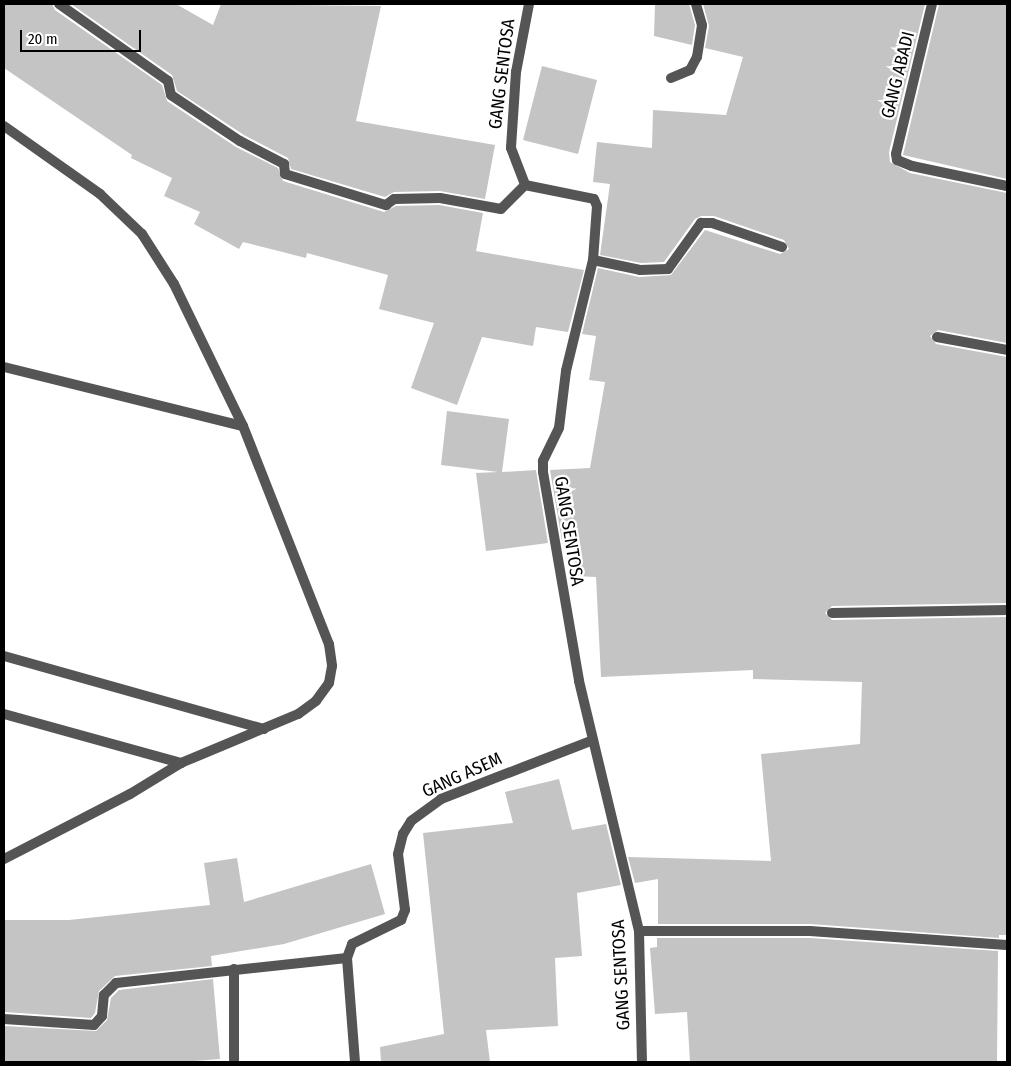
<!DOCTYPE html>
<style>
body{margin:0}
#map{position:relative;width:1011px;height:1066px;overflow:hidden;background:#fff;font-family:"Fira Sans Condensed",sans-serif}
div>[style]{position:absolute}
[style*='--x']{left:calc(var(--x)*1px);top:calc(var(--y)*1px);width:calc(var(--w)*1px);rotate:calc(var(--a)*1deg)}
.building>*{inset:0;background:#c4c4c4}
.minor>*{height:10px;margin:-5px;padding:0 5px;transform-origin:5px;border-radius:5px;background:#555}
span{translate:-50% -50%;white-space:nowrap;text-align:center;line-height:1.15;-webkit-text-stroke:4.5px #fff;paint-order:stroke}
.street-label{font-size:18px;color:#000}
.frame{position:absolute;inset:0;border:5px solid #000;pointer-events:none}
.scale{position:absolute;left:20px;top:30px;width:121px;height:22px;box-sizing:border-box;border:2px solid #000;border-top:0;padding-left:6px;font-size:15px;line-height:18px;white-space:nowrap;color:#000;-webkit-text-stroke:4px #fff;paint-order:stroke}
</style>
<div id="map">
<div class="building">
<i style="clip-path:polygon(4px 4px,52px 4px,55px 10px,162px 85px,167px 101px,236px 147px,278px 168px,283px 181px,384px 212px,396px 206px,439px 205px,483px 213px,476px 251px,584px 270px,568px 332px,536px 327px,533px 346px,482px 337px,457px 405px,411px 388px,434px 323px,379px 309px,388px 275px,307px 253px,306px 258px,243px 242px,239px 249px,194px 224px,200px 212px,164px 196px,172px 178px,131px 158px,132px 155px,4px 68px)"></i>
<i style="clip-path:polygon(71px 4px,176px 4px,213px 25px,221px 4px,381px 6px,356px 121px,495px 145px,485px 199px,440px 191px,394px 192px,385px 197px,291px 169px,288px 158px,244px 135px,177px 91px,172px 75px)"></i>
<i style="clip-path:polygon(655px 4px,689px 4px,695px 25px,692px 45px,654px 36px)"></i>
<i style="clip-path:polygon(703px 4px,925px 4px,889px 152px,890px 162px,910px 173px,1007px 193px,1007px 343px,938px 330px,930px 336px,936px 344px,1007px 357px,1007px 603px,832px 606px,825px 613px,832px 620px,1007px 617px,1007px 935px,999px 935px,999px 938px,810px 924px,658px 924px,658px 879px,635px 883px,628px 857px,771px 861px,761px 754px,860px 744px,862px 682px,753px 679px,753px 670px,601px 677px,596px 577px,574px 576px,576px 539px,562px 541px,550px 470px,590px 468px,605px 382px,589px 380px,596px 336px,582px 334px,598px 268px,639px 277px,671px 275px,705px 230px,780px 254px,789px 249px,784px 240px,714px 216px,701px 216px,695px 219px,664px 262px,641px 263px,600px 255px,610px 184px,593px 182px,597px 142px,652px 148px,653px 110px,726px 115px,743px 57px,705px 48px,709px 26px)"></i>
<i style="clip-path:polygon(939px 4px,1007px 4px,1007px 179px,903px 155px)"></i>
<i style="clip-path:polygon(542px 66px,597px 80px,578px 154px,523px 140px)"></i>
<i style="clip-path:polygon(447px 411px,509px 419px,502px 472px,536px 470px,548px 543px,486px 551px,476px 473px,498px 472px,441px 465px)"></i>
<i style="clip-path:polygon(559px 779px,572px 830px,606px 824px,621px 885px,577px 893px,582px 956px,555px 958px,558px 1026px,486px 1030px,490px 1062px,381px 1062px,380px 1047px,444px 1034px,423px 833px,513px 823px,505px 792px)"></i>
<i style="clip-path:polygon(237px 858px,244px 902px,371px 864px,385px 914px,284px 944px,211px 956px,212px 966px,115px 976px,99px 991px,95px 1013px,91px 1018px,4px 1012px,4px 920px,69px 920px,210px 905px,204px 863px)"></i>
<i style="clip-path:polygon(657px 938px,810px 938px,998px 951px,997px 1061px,690px 1062px,687px 1012px,655px 1014px,650px 948px,657px 947px)"></i>
<i style="clip-path:polygon(213px 979px,220px 1059px,182px 1062px,4px 1062px,4px 1026px,96px 1031px,107px 1020px,111px 998px,119px 990px)"></i>
</div>
<div class="minor">
<i style="--x:59;--y:4;--w:133;--a:35.2"></i>
<i style="--x:168;--y:81;--w:14;--a:78"></i>
<i style="--x:171;--y:95;--w:83;--a:33.7"></i>
<i style="--x:240;--y:141;--w:50;--a:27.6"></i>
<i style="--x:284;--y:164;--w:10;--a:84"></i>
<i style="--x:285;--y:174;--w:106;--a:17.1"></i>
<i style="--x:386;--y:205;--w:10;--a:-37"></i>
<i style="--x:394;--y:199;--w:46;--a:-1.2"></i>
<i style="--x:440;--y:198;--w:62;--a:10.2"></i>
<i style="--x:501;--y:209;--w:34;--a:-45"></i>
<i style="--x:529;--y:4;--w:69;--a:100.8"></i>
<i style="--x:516;--y:72;--w:76;--a:93.8"></i>
<i style="--x:511;--y:148;--w:40;--a:69"></i>
<i style="--x:525;--y:185;--w:70;--a:11.5"></i>
<i style="--x:594;--y:199;--w:8;--a:67"></i>
<i style="--x:597;--y:206;--w:54;--a:94.2"></i>
<i style="--x:593;--y:260;--w:114;--a:103.7"></i>
<i style="--x:566;--y:371;--w:57;--a:97"></i>
<i style="--x:559;--y:428;--w:37;--a:116"></i>
<i style="--x:543;--y:461;--w:11;--a:90"></i>
<i style="--x:543;--y:472;--w:212;--a:80.2"></i>
<i style="--x:579;--y:681;--w:257;--a:76.5"></i>
<i style="--x:639;--y:931;--w:131;--a:88.7"></i>
<i style="--x:932;--y:4;--w:154;--a:103.5"></i>
<i style="--x:896;--y:154;--w:6;--a:81"></i>
<i style="--x:897;--y:160;--w:16;--a:22"></i>
<i style="--x:912;--y:166;--w:97;--a:11.9"></i>
<i style="--x:671;--y:78;--w:21;--a:-23"></i>
<i style="--x:690;--y:70;--w:15;--a:-62"></i>
<i style="--x:697;--y:57;--w:32;--a:-81"></i>
<i style="--x:702;--y:25;--w:22;--a:-106"></i>
<i style="--x:4;--y:126;--w:118;--a:35.3"></i>
<i style="--x:100;--y:194;--w:58;--a:43.6"></i>
<i style="--x:142;--y:234;--w:59;--a:57.4"></i>
<i style="--x:174;--y:284;--w:158;--a:64.1"></i>
<i style="--x:243;--y:426;--w:234;--a:68.5"></i>
<i style="--x:329;--y:644;--w:22;--a:82"></i>
<i style="--x:332;--y:666;--w:17;--a:100"></i>
<i style="--x:329;--y:683;--w:22;--a:126"></i>
<i style="--x:316;--y:701;--w:22;--a:144"></i>
<i style="--x:298;--y:714;--w:127;--a:157.3"></i>
<i style="--x:181;--y:763;--w:60;--a:148.7"></i>
<i style="--x:130;--y:794;--w:142;--a:152.7"></i>
<i style="--x:593;--y:260;--w:48;--a:12"></i>
<i style="--x:640;--y:270;--w:28;--a:-2"></i>
<i style="--x:668;--y:269;--w:57;--a:-54.3"></i>
<i style="--x:701;--y:223;--w:11;--a:0"></i>
<i style="--x:712;--y:223;--w:74;--a:18.9"></i>
<i style="--x:937;--y:337;--w:71;--a:10.5"></i>
<i style="--x:4;--y:367;--w:246;--a:13.9"></i>
<i style="--x:832;--y:613;--w:175;--a:-1"></i>
<i style="--x:4;--y:656;--w:270;--a:15.7"></i>
<i style="--x:4;--y:714;--w:184;--a:15.5"></i>
<i style="--x:639;--y:931;--w:171;--a:0"></i>
<i style="--x:810;--y:931;--w:197;--a:4.1"></i>
<i style="--x:234;--y:969;--w:93;--a:90"></i>
<i style="--x:4;--y:1019;--w:90;--a:3.8"></i>
<i style="--x:94;--y:1025;--w:12;--a:-48"></i>
<i style="--x:102;--y:1016;--w:21;--a:-85"></i>
<i style="--x:104;--y:995;--w:17;--a:-45"></i>
<i style="--x:116;--y:983;--w:232;--a:-6.2"></i>
<i style="--x:355;--y:1062;--w:104;--a:-94.4"></i>
<i style="--x:347;--y:958;--w:15;--a:-70"></i>
<i style="--x:352;--y:944;--w:55;--a:-26.1"></i>
<i style="--x:401;--y:920;--w:11;--a:-68"></i>
<i style="--x:405;--y:910;--w:56;--a:-97.1"></i>
<i style="--x:398;--y:854;--w:21;--a:-76"></i>
<i style="--x:403;--y:834;--w:15;--a:-58"></i>
<i style="--x:411;--y:821;--w:37;--a:-36"></i>
<i style="--x:441;--y:799;--w:163;--a:-21.2"></i>
</div>
<div class="street-label">
<span style="left:502px;top:74px;rotate:-83deg">GANG SENTOSA</span>
<span style="left:898px;top:75px;rotate:-76deg">GANG ABADI</span>
<span style="left:569px;top:531px;rotate:81deg">GANG SENTOSA</span>
<span style="left:462px;top:775px;rotate:-24deg">GANG ASEM</span>
<span style="left:621px;top:975px;rotate:-93deg">GANG SENTOSA</span>
</div>
<div class="frame"></div>
<div class="scale">20 m</div>
</div>
